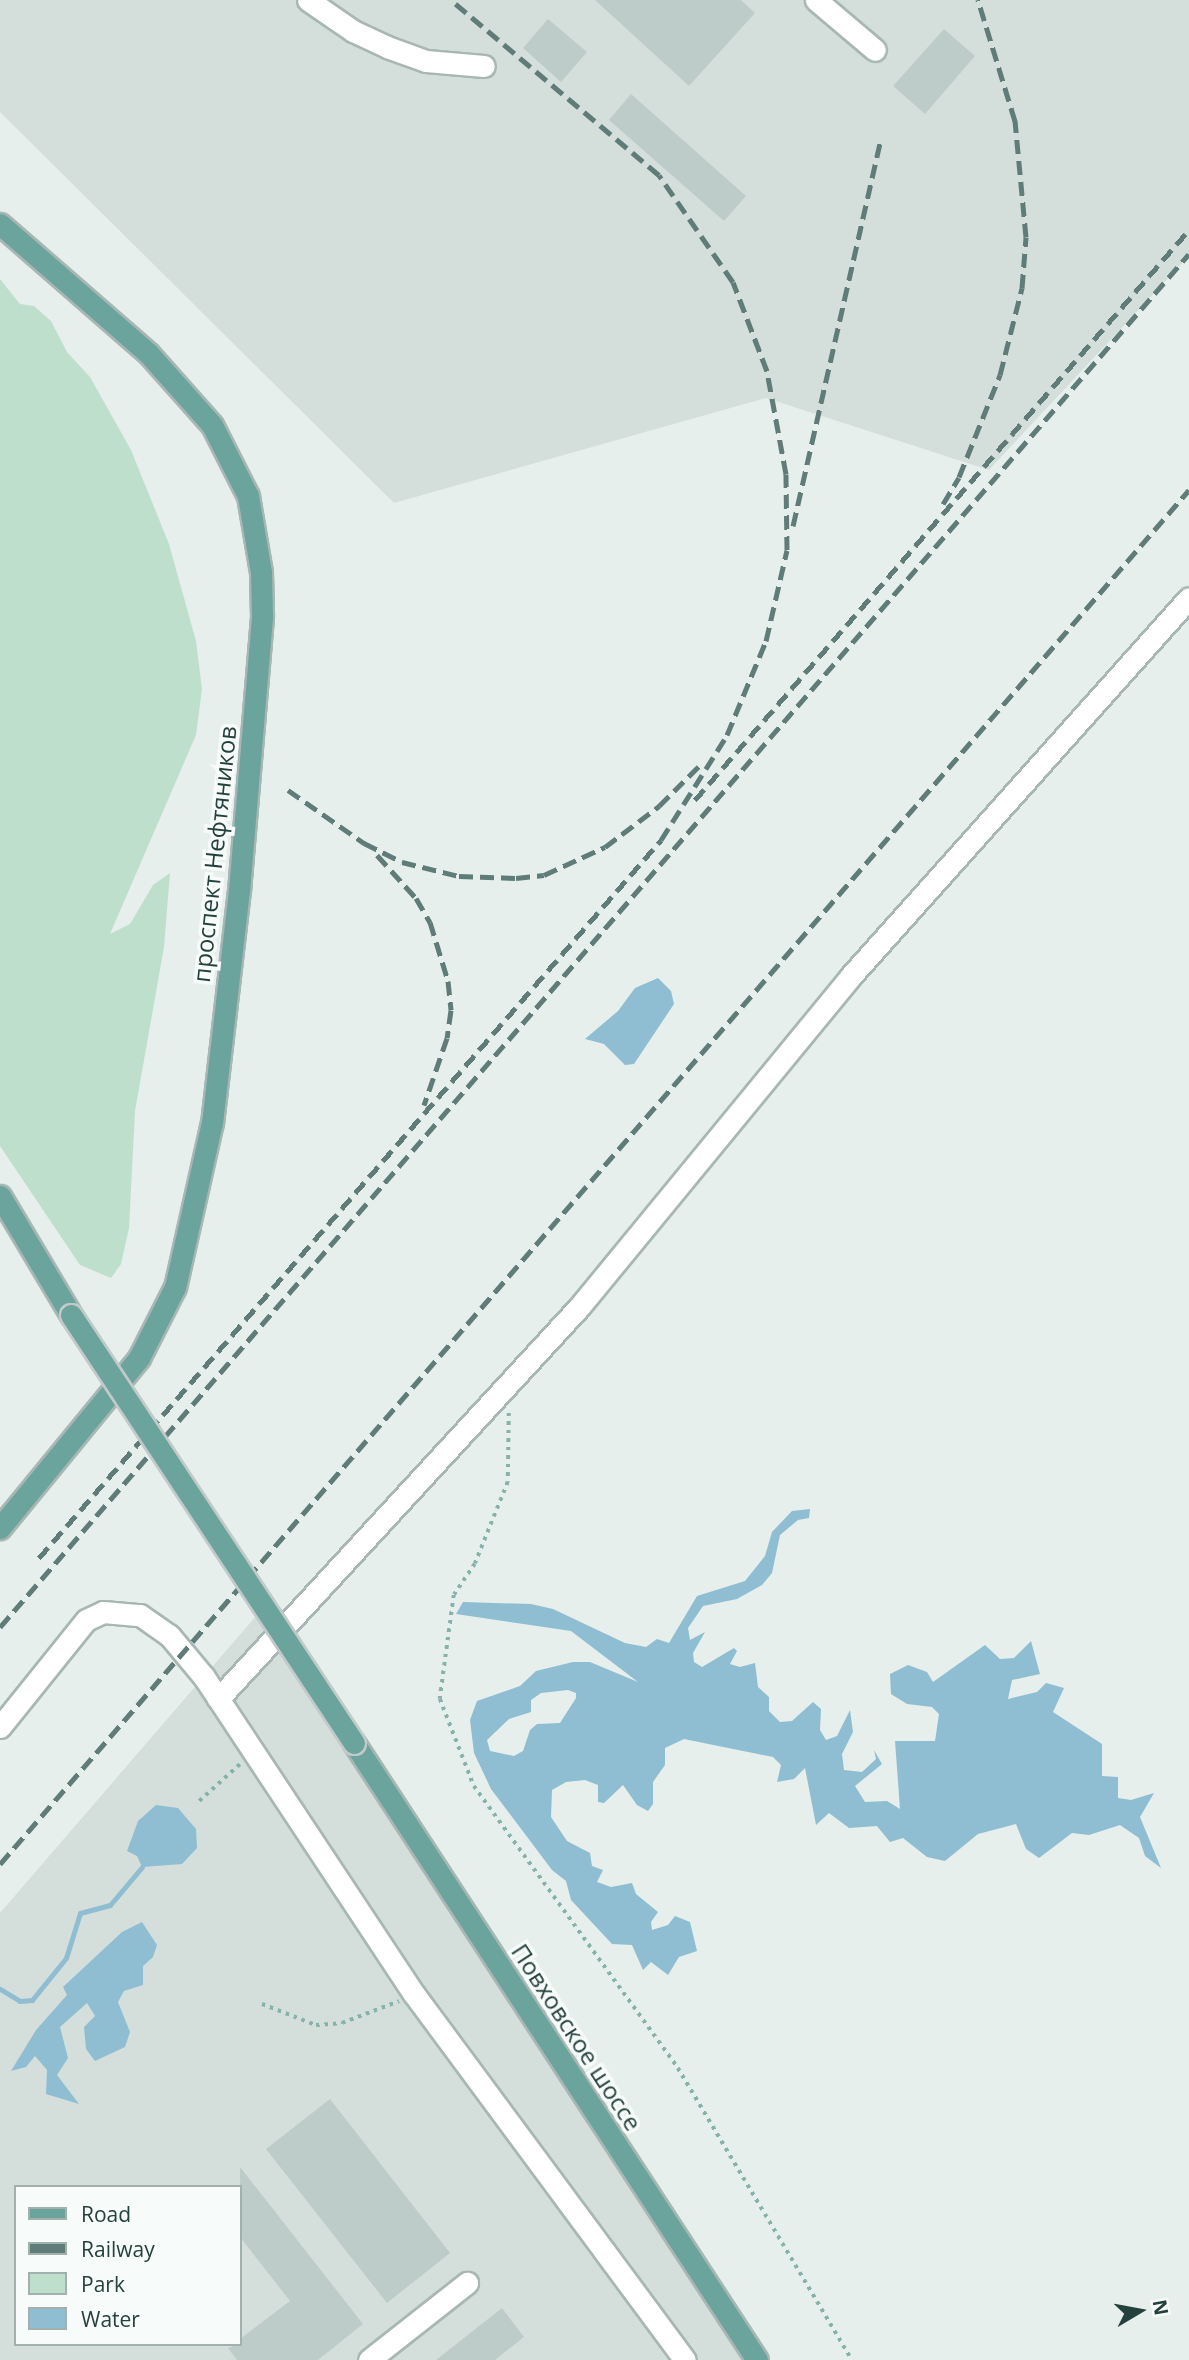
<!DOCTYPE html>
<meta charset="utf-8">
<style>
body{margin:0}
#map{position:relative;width:1189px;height:2360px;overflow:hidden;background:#e6efec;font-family:"Open Sans",sans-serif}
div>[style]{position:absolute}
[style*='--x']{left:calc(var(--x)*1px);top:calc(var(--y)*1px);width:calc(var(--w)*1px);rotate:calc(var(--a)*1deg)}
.built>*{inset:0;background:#d4dfdb}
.green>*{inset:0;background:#bfdfcd}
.water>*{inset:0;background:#8fbed2}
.stream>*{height:5px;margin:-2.5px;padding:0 2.5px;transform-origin:2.5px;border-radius:2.5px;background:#8fbed2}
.building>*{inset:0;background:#beccc9}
.path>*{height:3.5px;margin-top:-1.75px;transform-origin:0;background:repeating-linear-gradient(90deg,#87b2ab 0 3.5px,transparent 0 8.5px)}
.roads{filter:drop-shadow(2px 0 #a8b7b4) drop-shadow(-2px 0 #a8b7b4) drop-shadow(0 2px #a8b7b4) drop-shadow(0 -2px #a8b7b4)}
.minor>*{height:21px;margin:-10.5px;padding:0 10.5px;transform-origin:10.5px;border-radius:10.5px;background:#fff}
.major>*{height:21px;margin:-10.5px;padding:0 10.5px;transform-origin:10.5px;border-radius:10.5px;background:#6ba39d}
.rail>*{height:5px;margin-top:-2.5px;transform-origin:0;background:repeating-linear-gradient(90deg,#5f7c79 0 14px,transparent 0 21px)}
.bridges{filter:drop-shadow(2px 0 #c2cac9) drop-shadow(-2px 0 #c2cac9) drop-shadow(0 2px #c2cac9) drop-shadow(0 -2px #c2cac9)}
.major-bridge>*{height:21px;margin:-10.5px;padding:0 10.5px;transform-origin:10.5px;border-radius:10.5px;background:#6ba39d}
span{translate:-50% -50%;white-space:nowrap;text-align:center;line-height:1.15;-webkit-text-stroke:7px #f7fbf9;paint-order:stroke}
.street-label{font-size:24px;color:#25413d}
.legend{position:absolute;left:14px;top:2185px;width:228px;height:161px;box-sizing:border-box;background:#f7fbf9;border:2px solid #a3b1ae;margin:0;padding:9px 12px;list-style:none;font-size:21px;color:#25413d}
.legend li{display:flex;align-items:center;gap:14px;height:35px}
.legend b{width:35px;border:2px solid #a3b1ae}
.north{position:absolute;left:1105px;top:2276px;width:70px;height:70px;-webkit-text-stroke:5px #f7fbf9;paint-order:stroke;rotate:80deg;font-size:19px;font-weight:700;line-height:28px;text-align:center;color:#25413d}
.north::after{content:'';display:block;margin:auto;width:24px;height:32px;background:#25413d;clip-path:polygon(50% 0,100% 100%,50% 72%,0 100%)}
</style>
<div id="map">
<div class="built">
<i style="clip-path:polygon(0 0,1189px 0,1189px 256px,989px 470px,766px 398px,394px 503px,0 112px)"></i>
<i style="clip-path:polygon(evenodd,263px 1608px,757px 2360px,0 2360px,0 1913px,263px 1608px,16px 2187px,240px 2187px,240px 2344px,16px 2344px,16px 2187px)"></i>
</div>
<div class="green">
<i style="clip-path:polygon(0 279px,20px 304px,34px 306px,51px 321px,67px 352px,90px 377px,131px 450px,169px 544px,196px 641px,202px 689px,196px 735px,110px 934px,130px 924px,153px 885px,170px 873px,164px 947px,135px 1111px,129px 1228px,121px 1264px,111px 1278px,80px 1265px,0 1146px)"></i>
</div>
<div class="water">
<i style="clip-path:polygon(658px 978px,671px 991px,674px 1004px,634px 1064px,625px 1065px,604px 1044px,585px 1039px,618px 1011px,635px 988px)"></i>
<i style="clip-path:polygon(evenodd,810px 1509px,809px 1518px,798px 1520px,780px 1535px,772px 1573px,762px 1585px,737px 1599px,703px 1606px,688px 1628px,690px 1640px,705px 1632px,693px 1653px,694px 1662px,702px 1667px,734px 1648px,737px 1651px,730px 1664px,740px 1667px,755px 1663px,758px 1687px,769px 1697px,769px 1711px,780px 1722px,792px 1721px,813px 1702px,821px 1709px,820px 1730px,826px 1740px,837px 1736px,850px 1710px,853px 1732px,842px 1754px,844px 1770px,862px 1772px,876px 1759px,874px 1750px,882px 1764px,855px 1786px,865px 1802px,887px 1801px,900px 1809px,895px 1741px,935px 1741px,939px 1714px,932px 1707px,907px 1704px,891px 1694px,890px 1674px,908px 1665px,927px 1672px,933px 1682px,985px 1645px,1000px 1659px,1014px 1658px,1031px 1641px,1040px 1674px,1012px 1680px,1008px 1699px,1037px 1692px,1046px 1683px,1064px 1688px,1053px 1712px,1102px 1744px,1102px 1776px,1118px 1777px,1118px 1798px,1131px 1800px,1154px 1793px,1140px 1817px,1161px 1868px,1145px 1856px,1139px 1838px,1120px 1825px,1089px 1835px,1072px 1833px,1039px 1858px,1026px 1849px,1016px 1824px,978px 1834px,945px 1861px,927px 1857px,903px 1838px,890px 1842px,877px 1826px,849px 1828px,829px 1813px,816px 1825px,805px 1768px,794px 1779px,777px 1782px,781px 1765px,773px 1757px,684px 1739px,665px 1748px,665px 1765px,653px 1782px,653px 1804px,648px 1811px,637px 1805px,623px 1785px,604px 1803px,598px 1802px,598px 1785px,585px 1780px,566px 1782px,552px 1790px,551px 1817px,567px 1841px,590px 1853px,592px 1866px,603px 1870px,597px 1882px,611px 1887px,632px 1883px,636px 1894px,658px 1912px,651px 1922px,652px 1930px,668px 1925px,675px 1916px,690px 1922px,697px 1951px,679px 1957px,668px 1975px,651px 1962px,643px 1970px,632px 1945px,612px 1944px,571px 1900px,566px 1881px,552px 1870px,491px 1789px,474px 1753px,470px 1720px,477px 1701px,520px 1686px,536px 1671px,573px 1662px,590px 1662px,638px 1682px,571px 1631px,456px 1614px,463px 1602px,531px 1604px,553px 1609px,625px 1643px,646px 1647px,657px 1639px,669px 1643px,697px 1596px,745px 1581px,765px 1556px,772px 1532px,792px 1511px,810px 1509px,568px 1690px,576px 1693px,576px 1698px,560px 1723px,537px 1724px,530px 1730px,523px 1751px,514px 1756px,490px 1751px,487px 1740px,509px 1719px,531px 1712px,531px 1700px,541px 1693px,568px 1690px)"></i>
<i style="clip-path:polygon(156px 1805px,178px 1808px,196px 1829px,197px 1848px,182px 1864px,142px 1867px,137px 1856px,127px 1851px,138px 1821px)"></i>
<i style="clip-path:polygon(142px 1922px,157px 1945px,153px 1957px,143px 1966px,143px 1985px,124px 1991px,118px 2002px,130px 2032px,125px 2047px,95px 2061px,86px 2049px,84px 2027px,95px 2016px,87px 2003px,60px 2027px,68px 2058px,57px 2075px,79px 2104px,46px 2094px,47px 2070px,35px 2056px,26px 2067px,11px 2071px,36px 2030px,67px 1995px,63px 1987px,122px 1932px)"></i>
</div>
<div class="stream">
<i style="--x:0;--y:1989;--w:23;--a:31"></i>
<i style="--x:20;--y:2001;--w:12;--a:-5"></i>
<i style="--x:32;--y:2000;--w:54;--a:-51"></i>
<i style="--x:66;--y:1958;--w:47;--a:-72.7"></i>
<i style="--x:80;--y:1913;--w:31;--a:-15"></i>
<i style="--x:110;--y:1905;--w:50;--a:-49.9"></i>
</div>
<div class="building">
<i style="clip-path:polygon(595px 0,741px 0,755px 13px,689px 86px)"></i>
<i style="clip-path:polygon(548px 19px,587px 52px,561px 82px,523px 48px)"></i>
<i style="clip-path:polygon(944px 29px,975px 56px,925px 114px,893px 86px)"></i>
<i style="clip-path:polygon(631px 94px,746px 196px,724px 221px,609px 120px)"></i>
<i style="clip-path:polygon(330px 2099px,450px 2253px,387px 2303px,266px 2149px)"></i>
<i style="clip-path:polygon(240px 2167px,363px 2324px,318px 2360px,237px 2360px,228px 2348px,240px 2344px,240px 2339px,290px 2301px,240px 2237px)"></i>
<i style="clip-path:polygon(502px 2308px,524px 2337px,495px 2360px,436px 2360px)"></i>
</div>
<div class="path">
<i style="--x:509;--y:1413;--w:69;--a:90.8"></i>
<i style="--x:508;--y:1482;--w:88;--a:111.9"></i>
<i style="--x:475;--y:1564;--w:37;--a:124"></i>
<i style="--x:454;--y:1595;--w:105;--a:97.7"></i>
<i style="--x:440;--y:1699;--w:93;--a:68.7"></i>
<i style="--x:474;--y:1786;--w:348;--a:54.1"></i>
<i style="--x:678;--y:2068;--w:340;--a:59.2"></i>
<i style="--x:199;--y:1801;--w:57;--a:-42.1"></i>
<i style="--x:262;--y:2004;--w:58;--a:21.3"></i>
<i style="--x:316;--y:2025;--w:26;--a:-4"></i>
<i style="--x:342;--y:2023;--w:61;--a:-21.1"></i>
</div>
<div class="roads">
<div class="minor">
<i style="--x:308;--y:0;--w:55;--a:34.6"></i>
<i style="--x:353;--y:31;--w:38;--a:25"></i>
<i style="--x:387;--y:47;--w:41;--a:19.7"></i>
<i style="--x:426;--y:61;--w:58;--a:4.9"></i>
<i style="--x:816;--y:0;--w:77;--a:40.3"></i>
<i style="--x:218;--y:1699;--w:534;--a:-47.35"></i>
<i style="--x:580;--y:1306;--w:426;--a:-50.6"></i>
<i style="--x:850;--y:977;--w:508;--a:-48.19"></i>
<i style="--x:0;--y:1727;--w:137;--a:-51.2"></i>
<i style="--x:86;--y:1620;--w:19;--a:-25"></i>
<i style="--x:103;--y:1612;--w:37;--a:5"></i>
<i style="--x:140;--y:1615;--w:35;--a:35"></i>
<i style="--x:169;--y:1635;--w:55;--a:50.2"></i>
<i style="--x:204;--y:1677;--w:380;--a:56.5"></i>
<i style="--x:414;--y:1994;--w:455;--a:53.5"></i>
<i style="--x:369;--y:2360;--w:125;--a:-38.2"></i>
</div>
<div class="major">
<i style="--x:0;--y:224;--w:196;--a:41.1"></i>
<i style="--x:148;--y:353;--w:96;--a:48.4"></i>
<i style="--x:212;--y:425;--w:80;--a:63.1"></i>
<i style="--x:248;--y:496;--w:77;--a:80.3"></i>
<i style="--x:261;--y:572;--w:45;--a:88.7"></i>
<i style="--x:262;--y:617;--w:274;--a:94.8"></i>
<i style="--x:239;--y:890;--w:234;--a:96.6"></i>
<i style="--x:212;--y:1122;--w:169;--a:102.6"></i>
<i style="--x:175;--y:1287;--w:80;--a:116.9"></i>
<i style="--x:139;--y:1358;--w:220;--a:129.3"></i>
<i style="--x:0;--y:1196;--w:139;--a:59.2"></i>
<i style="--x:354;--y:1743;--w:737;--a:56.85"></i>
</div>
</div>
<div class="rail">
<i style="--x:943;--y:504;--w:31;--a:-59"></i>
<i style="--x:959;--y:477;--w:110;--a:-68.1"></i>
<i style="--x:1000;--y:375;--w:90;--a:-75.8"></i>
<i style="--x:1022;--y:288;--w:51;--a:-85.5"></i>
<i style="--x:1026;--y:237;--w:117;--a:-95.4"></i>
<i style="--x:1015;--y:121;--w:127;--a:-107"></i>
<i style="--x:793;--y:526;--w:393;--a:-77.2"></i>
<i style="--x:288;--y:790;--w:93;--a:34.9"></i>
<i style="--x:364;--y:843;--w:42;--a:26.6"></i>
<i style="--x:402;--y:862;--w:59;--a:13.8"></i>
<i style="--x:459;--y:876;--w:57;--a:2"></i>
<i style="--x:516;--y:878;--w:28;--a:-6"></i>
<i style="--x:544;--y:875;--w:67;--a:-24.7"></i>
<i style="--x:605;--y:847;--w:68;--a:-37.2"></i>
<i style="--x:659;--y:806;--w:57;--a:-45"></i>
<i style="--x:695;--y:800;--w:754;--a:-49.09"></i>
<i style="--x:377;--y:855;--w:58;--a:47.8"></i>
<i style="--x:416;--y:898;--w:28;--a:60"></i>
<i style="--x:430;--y:922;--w:62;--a:73"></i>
<i style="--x:448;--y:981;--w:29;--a:84"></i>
<i style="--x:451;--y:1010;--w:28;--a:98"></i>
<i style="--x:447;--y:1038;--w:71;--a:108.9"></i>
<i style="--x:39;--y:1558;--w:950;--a:-49.1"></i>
<i style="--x:661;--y:840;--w:124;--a:-57.8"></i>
<i style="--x:727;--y:735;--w:102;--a:-67.5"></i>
<i style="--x:766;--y:641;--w:93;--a:-77"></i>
<i style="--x:787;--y:550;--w:76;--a:-90.8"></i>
<i style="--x:786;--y:474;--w:105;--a:-100.5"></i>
<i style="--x:767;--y:371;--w:95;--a:-110.9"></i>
<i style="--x:733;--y:282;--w:130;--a:-124.7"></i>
<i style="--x:659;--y:175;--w:272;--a:-139.9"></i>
<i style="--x:0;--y:1627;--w:1816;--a:-49.11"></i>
<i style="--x:0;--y:1864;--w:1817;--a:-49.13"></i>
</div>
<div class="bridges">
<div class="major-bridge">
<i style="--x:71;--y:1315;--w:513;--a:56.53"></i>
</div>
</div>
<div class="street-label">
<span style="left:214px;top:854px;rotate:-84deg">проспект Нефтяников</span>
<span style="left:577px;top:2037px;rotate:57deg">Повховское шоссе</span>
</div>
<ul class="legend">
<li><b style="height:9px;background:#6ba39d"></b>Road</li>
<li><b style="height:9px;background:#5f7c79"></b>Railway</li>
<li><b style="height:19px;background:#bfdfcd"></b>Park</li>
<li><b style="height:19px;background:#8fbed2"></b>Water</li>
</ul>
<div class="north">N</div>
</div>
